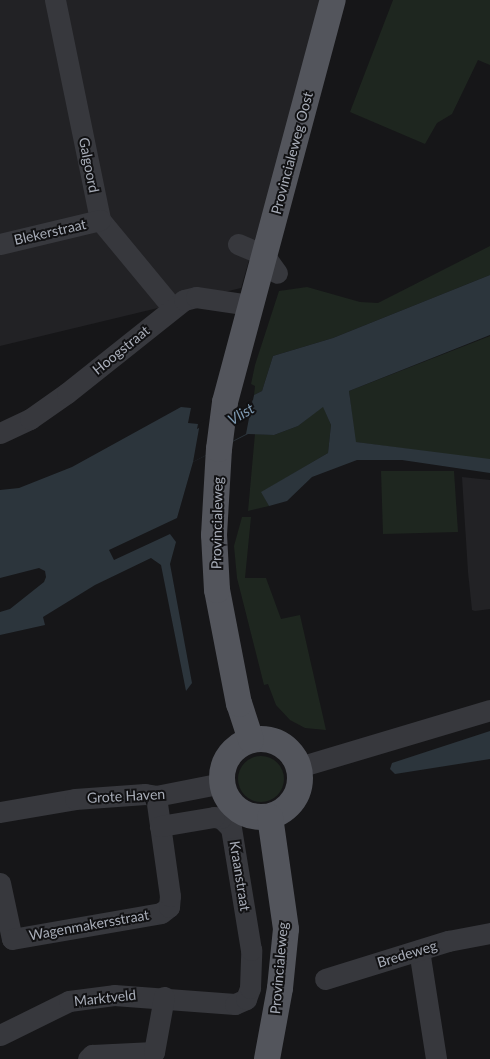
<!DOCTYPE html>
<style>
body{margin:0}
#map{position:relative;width:490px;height:1059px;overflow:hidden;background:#161618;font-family:Lato,sans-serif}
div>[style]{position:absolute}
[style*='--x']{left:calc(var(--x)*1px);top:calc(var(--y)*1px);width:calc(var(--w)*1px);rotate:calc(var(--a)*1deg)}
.built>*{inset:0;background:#222225}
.green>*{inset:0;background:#1e261f}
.round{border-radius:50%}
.water>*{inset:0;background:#2c353c}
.pier>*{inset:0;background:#161618}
.minor>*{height:21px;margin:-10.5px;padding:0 10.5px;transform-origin:10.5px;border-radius:10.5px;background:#37383d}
.major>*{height:26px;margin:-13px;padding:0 13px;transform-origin:13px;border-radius:13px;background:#53555c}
.major>.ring{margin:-13px;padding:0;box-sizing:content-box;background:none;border:26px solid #53555c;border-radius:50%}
span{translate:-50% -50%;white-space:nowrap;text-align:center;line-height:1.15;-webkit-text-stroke:4px #111113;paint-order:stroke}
.street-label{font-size:14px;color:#a8adb8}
.water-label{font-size:15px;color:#7f9bb3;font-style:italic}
</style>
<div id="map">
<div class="built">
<i style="clip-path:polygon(0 0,324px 0,241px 288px,0 346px)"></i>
<i style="clip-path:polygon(462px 477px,490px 480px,490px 609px,475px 611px,472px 610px,468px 572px)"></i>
</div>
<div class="green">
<i style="clip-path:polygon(393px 0,490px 0,490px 65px,478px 60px,452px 114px,437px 123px,425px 144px,350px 112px)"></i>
<i style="clip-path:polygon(490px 246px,490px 275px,333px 338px,273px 356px,262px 391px,254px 395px,255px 386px,251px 384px,255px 365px,279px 291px,307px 287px,360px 302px,378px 303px)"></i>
<i style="clip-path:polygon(490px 336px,490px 460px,355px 442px,349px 391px)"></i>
<i style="clip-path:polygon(323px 406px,331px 425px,328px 453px,262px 492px,269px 506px,248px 511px,255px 434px,274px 435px,298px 426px)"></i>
<i style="clip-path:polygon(381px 471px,454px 471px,458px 532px,383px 534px)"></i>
<i style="clip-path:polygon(242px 517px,251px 517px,245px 578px,266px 578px,281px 619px,300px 615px,326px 730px,305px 728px,290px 720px,276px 705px,268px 684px,264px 685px,237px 578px,234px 546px)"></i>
<i class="round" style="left:238px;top:756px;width:46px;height:46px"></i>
</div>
<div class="water">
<i style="clip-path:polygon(490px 275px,490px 335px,349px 391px,356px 442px,490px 459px,490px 473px,402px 460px,357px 460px,312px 477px,287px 501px,269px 506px,261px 492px,328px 453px,331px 425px,323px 407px,298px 426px,274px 435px,248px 434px,193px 462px,177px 518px,109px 550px,114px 560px,170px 534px,176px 542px,170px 564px,192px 683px,186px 691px,161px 565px,151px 558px,95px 585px,43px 617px,45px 625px,0 635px,0 612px,10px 609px,44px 582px,46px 577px,45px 571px,39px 568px,0 578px,0 490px,19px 488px,72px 467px,181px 407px,191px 408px,188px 423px,198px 424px,197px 429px,253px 400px,254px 395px,262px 391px,273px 356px,333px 338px)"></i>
<i style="clip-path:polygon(490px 731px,490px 759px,395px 774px,390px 769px,392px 763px)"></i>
</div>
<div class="pier">
<i style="clip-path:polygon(254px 392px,246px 434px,193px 462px,200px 423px,251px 398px)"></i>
</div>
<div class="minor">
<i style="--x:55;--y:0;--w:225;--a:78.4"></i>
<i style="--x:100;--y:220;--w:113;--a:50.4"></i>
<i style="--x:0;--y:244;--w:103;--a:-13.5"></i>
<i style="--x:238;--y:244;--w:28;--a:23"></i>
<i style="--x:264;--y:255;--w:22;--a:54"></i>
<i style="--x:0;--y:433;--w:33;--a:-25"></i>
<i style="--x:30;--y:419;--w:45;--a:-35.1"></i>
<i style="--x:67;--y:393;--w:149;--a:-38.5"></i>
<i style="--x:184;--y:300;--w:12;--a:-14"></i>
<i style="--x:196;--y:297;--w:55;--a:8.4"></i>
<i style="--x:299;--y:767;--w:199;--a:-16.6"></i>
<i style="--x:0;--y:812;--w:76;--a:-9.8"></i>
<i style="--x:75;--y:799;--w:70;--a:-4.1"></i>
<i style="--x:145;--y:794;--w:11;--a:10"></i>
<i style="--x:156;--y:796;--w:67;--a:-11.1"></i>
<i style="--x:0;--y:883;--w:57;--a:77.9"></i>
<i style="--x:12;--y:939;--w:151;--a:-9.9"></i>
<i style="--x:161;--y:913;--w:10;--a:-37"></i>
<i style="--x:169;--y:907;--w:11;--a:-85"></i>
<i style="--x:170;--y:896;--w:101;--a:-98"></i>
<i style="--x:419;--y:950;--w:110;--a:81.1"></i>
<i style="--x:325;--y:979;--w:129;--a:-17.2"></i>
<i style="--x:448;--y:941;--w:43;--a:-10.8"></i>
<i style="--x:0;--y:1035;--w:77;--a:-26.2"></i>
<i style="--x:69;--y:1001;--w:45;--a:-7.6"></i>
<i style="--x:114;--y:995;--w:121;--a:4.3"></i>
<i style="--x:235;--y:1004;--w:12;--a:-24"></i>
<i style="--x:246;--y:999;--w:12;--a:-70"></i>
<i style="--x:250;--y:988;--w:38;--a:-88"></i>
<i style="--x:251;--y:950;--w:124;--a:-99.3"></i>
<i style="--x:231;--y:828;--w:14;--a:-135"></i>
<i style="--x:221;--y:818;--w:7;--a:-172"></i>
<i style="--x:214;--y:817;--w:55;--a:170.5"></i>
<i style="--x:88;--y:1059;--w:6;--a:-45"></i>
<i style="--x:92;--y:1055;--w:62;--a:-2.8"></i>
<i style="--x:154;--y:1052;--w:56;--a:-79.7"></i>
</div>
<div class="major">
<i class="ring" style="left:222px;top:739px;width:52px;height:52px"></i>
<i style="--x:251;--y:740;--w:38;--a:-108"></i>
<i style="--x:239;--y:704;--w:116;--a:-100.9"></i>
<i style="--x:217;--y:590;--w:55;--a:-93.1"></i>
<i style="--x:214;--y:535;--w:86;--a:-86.7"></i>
<i style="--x:219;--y:449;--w:47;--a:-82.7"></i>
<i style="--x:225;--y:402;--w:416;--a:-75"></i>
<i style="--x:267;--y:1059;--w:72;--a:-79.6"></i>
<i style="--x:280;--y:988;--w:59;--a:-84.2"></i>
<i style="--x:286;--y:929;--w:113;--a:-98.1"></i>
</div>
<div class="street-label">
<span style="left:292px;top:153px;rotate:-75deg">Provincialeweg Oost</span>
<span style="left:89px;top:165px;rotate:79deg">Galgoord</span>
<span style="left:50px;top:232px;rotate:-13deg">Blekerstraat</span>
<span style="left:121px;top:350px;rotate:-39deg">Hoogstraat</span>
<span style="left:217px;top:523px;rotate:-89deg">Provincialeweg</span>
<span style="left:126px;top:796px;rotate:-3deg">Grote Haven</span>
<span style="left:240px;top:876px;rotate:81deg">Kraanstraat</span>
<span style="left:89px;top:925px;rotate:-10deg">Wagenmakersstraat</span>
<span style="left:407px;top:954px;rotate:-17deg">Bredeweg</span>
<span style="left:279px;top:968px;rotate:-85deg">Provincialeweg</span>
<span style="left:105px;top:998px;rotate:-6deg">Marktveld</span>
</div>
<div class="water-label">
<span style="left:241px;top:414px;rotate:-31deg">Vlist</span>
</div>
</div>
